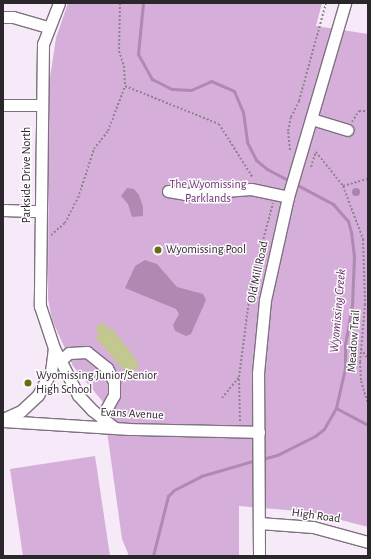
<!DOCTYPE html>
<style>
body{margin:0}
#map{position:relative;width:371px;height:559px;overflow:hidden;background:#f7eaf8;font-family:"Alegreya Sans",sans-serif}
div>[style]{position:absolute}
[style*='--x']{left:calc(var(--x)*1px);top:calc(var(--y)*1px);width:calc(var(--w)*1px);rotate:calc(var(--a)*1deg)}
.green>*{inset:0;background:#d5aed9}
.water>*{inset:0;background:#b089b3}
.stream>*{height:3px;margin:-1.5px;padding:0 1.5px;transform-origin:1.5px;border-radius:1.5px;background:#b089b3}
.building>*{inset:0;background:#c2c890}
.path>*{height:2px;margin-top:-1px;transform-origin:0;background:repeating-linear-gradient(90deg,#8d848e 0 2px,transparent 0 4px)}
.roads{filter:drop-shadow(1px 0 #7e727f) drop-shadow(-1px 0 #7e727f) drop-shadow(0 1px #7e727f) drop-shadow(0 -1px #7e727f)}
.minor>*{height:11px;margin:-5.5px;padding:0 5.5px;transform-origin:5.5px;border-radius:5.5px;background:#fff}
.trees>*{width:8px;height:8px;margin:-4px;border-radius:50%;background:#a886ab}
.dots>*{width:11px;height:11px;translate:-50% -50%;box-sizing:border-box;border:2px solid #fefbfe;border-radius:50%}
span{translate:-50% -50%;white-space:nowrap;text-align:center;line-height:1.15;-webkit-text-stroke:3px #fefbfe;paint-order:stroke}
.street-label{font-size:12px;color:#2b262b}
.park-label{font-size:12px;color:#67356c}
.poi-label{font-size:12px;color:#2b262b}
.left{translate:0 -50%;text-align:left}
.water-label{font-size:13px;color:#613066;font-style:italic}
.frame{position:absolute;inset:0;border:4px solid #2b262b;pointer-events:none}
</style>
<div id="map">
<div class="green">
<i style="clip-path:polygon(68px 3px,322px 3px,316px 26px,368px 34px,368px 527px,310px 512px,239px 506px,239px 556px,129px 556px,122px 539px,103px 402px,73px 366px,52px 320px,48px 299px,49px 84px,56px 38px)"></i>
<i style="clip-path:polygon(95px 456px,110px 556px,23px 556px,10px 469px)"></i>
</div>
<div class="water">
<i style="clip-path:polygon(127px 188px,134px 189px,139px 195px,143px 207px,143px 216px,132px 217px,128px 204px,121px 196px)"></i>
<i style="clip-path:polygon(145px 260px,157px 264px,177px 287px,203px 294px,206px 300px,191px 334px,186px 336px,175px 331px,173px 325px,179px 314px,176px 309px,125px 288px,135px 266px)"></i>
</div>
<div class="stream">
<i style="--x:143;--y:3;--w:51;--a:95.6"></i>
<i style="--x:138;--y:54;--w:29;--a:61"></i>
<i style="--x:152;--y:79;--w:22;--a:27"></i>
<i style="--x:172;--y:89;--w:19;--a:3"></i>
<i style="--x:191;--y:90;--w:22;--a:-24"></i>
<i style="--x:211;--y:81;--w:25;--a:23"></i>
<i style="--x:234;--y:91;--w:23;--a:67"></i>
<i style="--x:243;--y:112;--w:30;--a:82"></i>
<i style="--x:247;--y:142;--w:20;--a:63"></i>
<i style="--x:256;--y:160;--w:14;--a:39"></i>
<i style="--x:267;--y:169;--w:75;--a:27.9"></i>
<i style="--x:333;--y:204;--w:23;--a:49"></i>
<i style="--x:348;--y:221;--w:11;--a:75"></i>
<i style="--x:351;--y:232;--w:24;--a:83"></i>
<i style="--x:354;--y:256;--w:49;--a:92.3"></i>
<i style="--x:352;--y:305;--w:40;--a:100"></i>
<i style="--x:345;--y:344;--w:24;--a:90"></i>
<i style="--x:345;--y:368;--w:41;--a:102.7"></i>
<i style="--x:336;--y:408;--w:24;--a:120"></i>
<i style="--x:324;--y:429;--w:11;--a:142"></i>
<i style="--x:315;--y:436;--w:42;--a:153.4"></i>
<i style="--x:277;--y:455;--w:16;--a:165"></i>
<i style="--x:336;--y:408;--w:36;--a:28"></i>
<i style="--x:153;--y:556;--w:62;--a:-76"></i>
<i style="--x:168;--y:496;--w:8;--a:-45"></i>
<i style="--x:174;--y:490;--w:30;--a:-27"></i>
<i style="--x:201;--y:476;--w:57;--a:-16.2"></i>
</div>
<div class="building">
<i style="clip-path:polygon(103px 322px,110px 330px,112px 328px,138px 362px,136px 364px,139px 367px,130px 374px,128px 371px,126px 373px,95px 337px,99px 334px,95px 328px)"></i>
</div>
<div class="path">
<i style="--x:120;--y:3;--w:48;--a:91.2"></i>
<i style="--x:119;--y:51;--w:16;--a:72"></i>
<i style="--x:124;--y:66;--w:20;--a:87"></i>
<i style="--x:125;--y:86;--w:101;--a:22"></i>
<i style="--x:219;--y:124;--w:64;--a:57.8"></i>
<i style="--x:352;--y:122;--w:13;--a:-58"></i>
<i style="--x:359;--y:111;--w:9;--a:0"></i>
<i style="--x:290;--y:150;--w:19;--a:-96"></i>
<i style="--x:288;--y:131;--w:14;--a:-78"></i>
<i style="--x:291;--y:117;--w:18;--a:-63"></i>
<i style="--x:299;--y:101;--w:102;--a:-74.6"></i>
<i style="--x:311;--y:167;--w:16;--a:-72"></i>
<i style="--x:316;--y:152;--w:43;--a:51.5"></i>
<i style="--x:343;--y:186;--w:57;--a:69.3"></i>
<i style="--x:363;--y:239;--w:65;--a:88.2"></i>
<i style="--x:365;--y:304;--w:58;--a:94.9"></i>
<i style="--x:360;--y:362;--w:19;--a:87"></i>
<i style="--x:361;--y:381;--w:24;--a:73"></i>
<i style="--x:343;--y:186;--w:26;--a:-16"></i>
<i style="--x:51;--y:235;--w:18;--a:-41"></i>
<i style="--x:65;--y:223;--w:28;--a:-63"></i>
<i style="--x:78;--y:198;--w:52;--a:-71.9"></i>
<i style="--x:94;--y:149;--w:23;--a:-52"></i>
<i style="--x:108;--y:131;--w:48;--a:-69.3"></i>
<i style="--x:361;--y:349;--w:12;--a:55"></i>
<i style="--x:222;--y:398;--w:26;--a:-51"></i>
<i style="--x:240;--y:421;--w:44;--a:-91.3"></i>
<i style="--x:239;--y:377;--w:93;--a:-82.6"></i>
<i style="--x:251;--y:285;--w:85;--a:-75"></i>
</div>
<div class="roads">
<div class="minor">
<i style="--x:59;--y:3;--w:44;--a:111.3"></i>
<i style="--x:43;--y:44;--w:262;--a:90.7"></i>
<i style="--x:40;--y:306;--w:44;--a:71.6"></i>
<i style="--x:54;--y:348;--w:53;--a:62.9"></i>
<i style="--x:78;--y:395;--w:21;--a:47"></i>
<i style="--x:92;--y:410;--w:28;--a:38"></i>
<i style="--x:3;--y:17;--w:10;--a:0"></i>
<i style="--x:13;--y:17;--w:36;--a:16"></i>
<i style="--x:3;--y:105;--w:38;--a:0"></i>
<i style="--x:312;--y:119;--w:37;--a:17"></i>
<i style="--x:168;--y:191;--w:17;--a:10"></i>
<i style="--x:185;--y:194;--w:66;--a:-4.3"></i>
<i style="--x:251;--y:189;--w:38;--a:12"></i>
<i style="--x:3;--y:210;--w:37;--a:2"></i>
<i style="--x:60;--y:361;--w:12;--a:-42"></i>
<i style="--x:69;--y:353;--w:18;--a:-3"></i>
<i style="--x:87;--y:352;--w:26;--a:39"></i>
<i style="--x:107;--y:368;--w:16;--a:63"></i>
<i style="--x:114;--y:382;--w:13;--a:90"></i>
<i style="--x:114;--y:395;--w:26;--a:119"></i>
<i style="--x:3;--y:419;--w:20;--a:-24"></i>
<i style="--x:21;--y:411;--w:23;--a:-43"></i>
<i style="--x:38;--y:395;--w:26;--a:-61"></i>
<i style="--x:51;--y:372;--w:23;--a:-83"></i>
<i style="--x:3;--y:421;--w:127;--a:3.6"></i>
<i style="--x:130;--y:429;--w:129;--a:1.3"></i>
<i style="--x:259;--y:523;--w:54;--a:4.2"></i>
<i style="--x:313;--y:527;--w:57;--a:15.3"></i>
<i style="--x:259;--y:556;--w:183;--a:-90.3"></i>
<i style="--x:258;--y:373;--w:73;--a:-84.5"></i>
<i style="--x:265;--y:300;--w:106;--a:-77.4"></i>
<i style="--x:288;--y:197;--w:202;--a:-73.6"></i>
</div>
</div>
<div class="trees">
<i style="left:356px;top:192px"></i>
</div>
<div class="dots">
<i style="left:158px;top:250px;background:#676d11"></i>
<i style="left:28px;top:383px;background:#676d11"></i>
</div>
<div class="street-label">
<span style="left:27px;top:175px;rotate:-90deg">Parkside Drive North</span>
<span style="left:258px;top:272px;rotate:-78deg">Old Mill Road</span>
<span style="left:354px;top:341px;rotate:-86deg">Meadow Trail</span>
<span style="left:132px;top:414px;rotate:3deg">Evans Avenue</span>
<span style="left:316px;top:516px;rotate:8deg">High Road</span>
</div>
<div class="park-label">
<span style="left:208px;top:192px">The Wyomissing<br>Parklands</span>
</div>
<div class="poi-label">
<span class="left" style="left:166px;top:250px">Wyomissing Pool</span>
<span class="left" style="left:36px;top:383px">Wyomissing Junior/Senior<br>High School</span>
</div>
<div class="water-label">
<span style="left:339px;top:311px;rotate:-85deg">Wyomissing Creek</span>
</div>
<div class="frame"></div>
</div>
